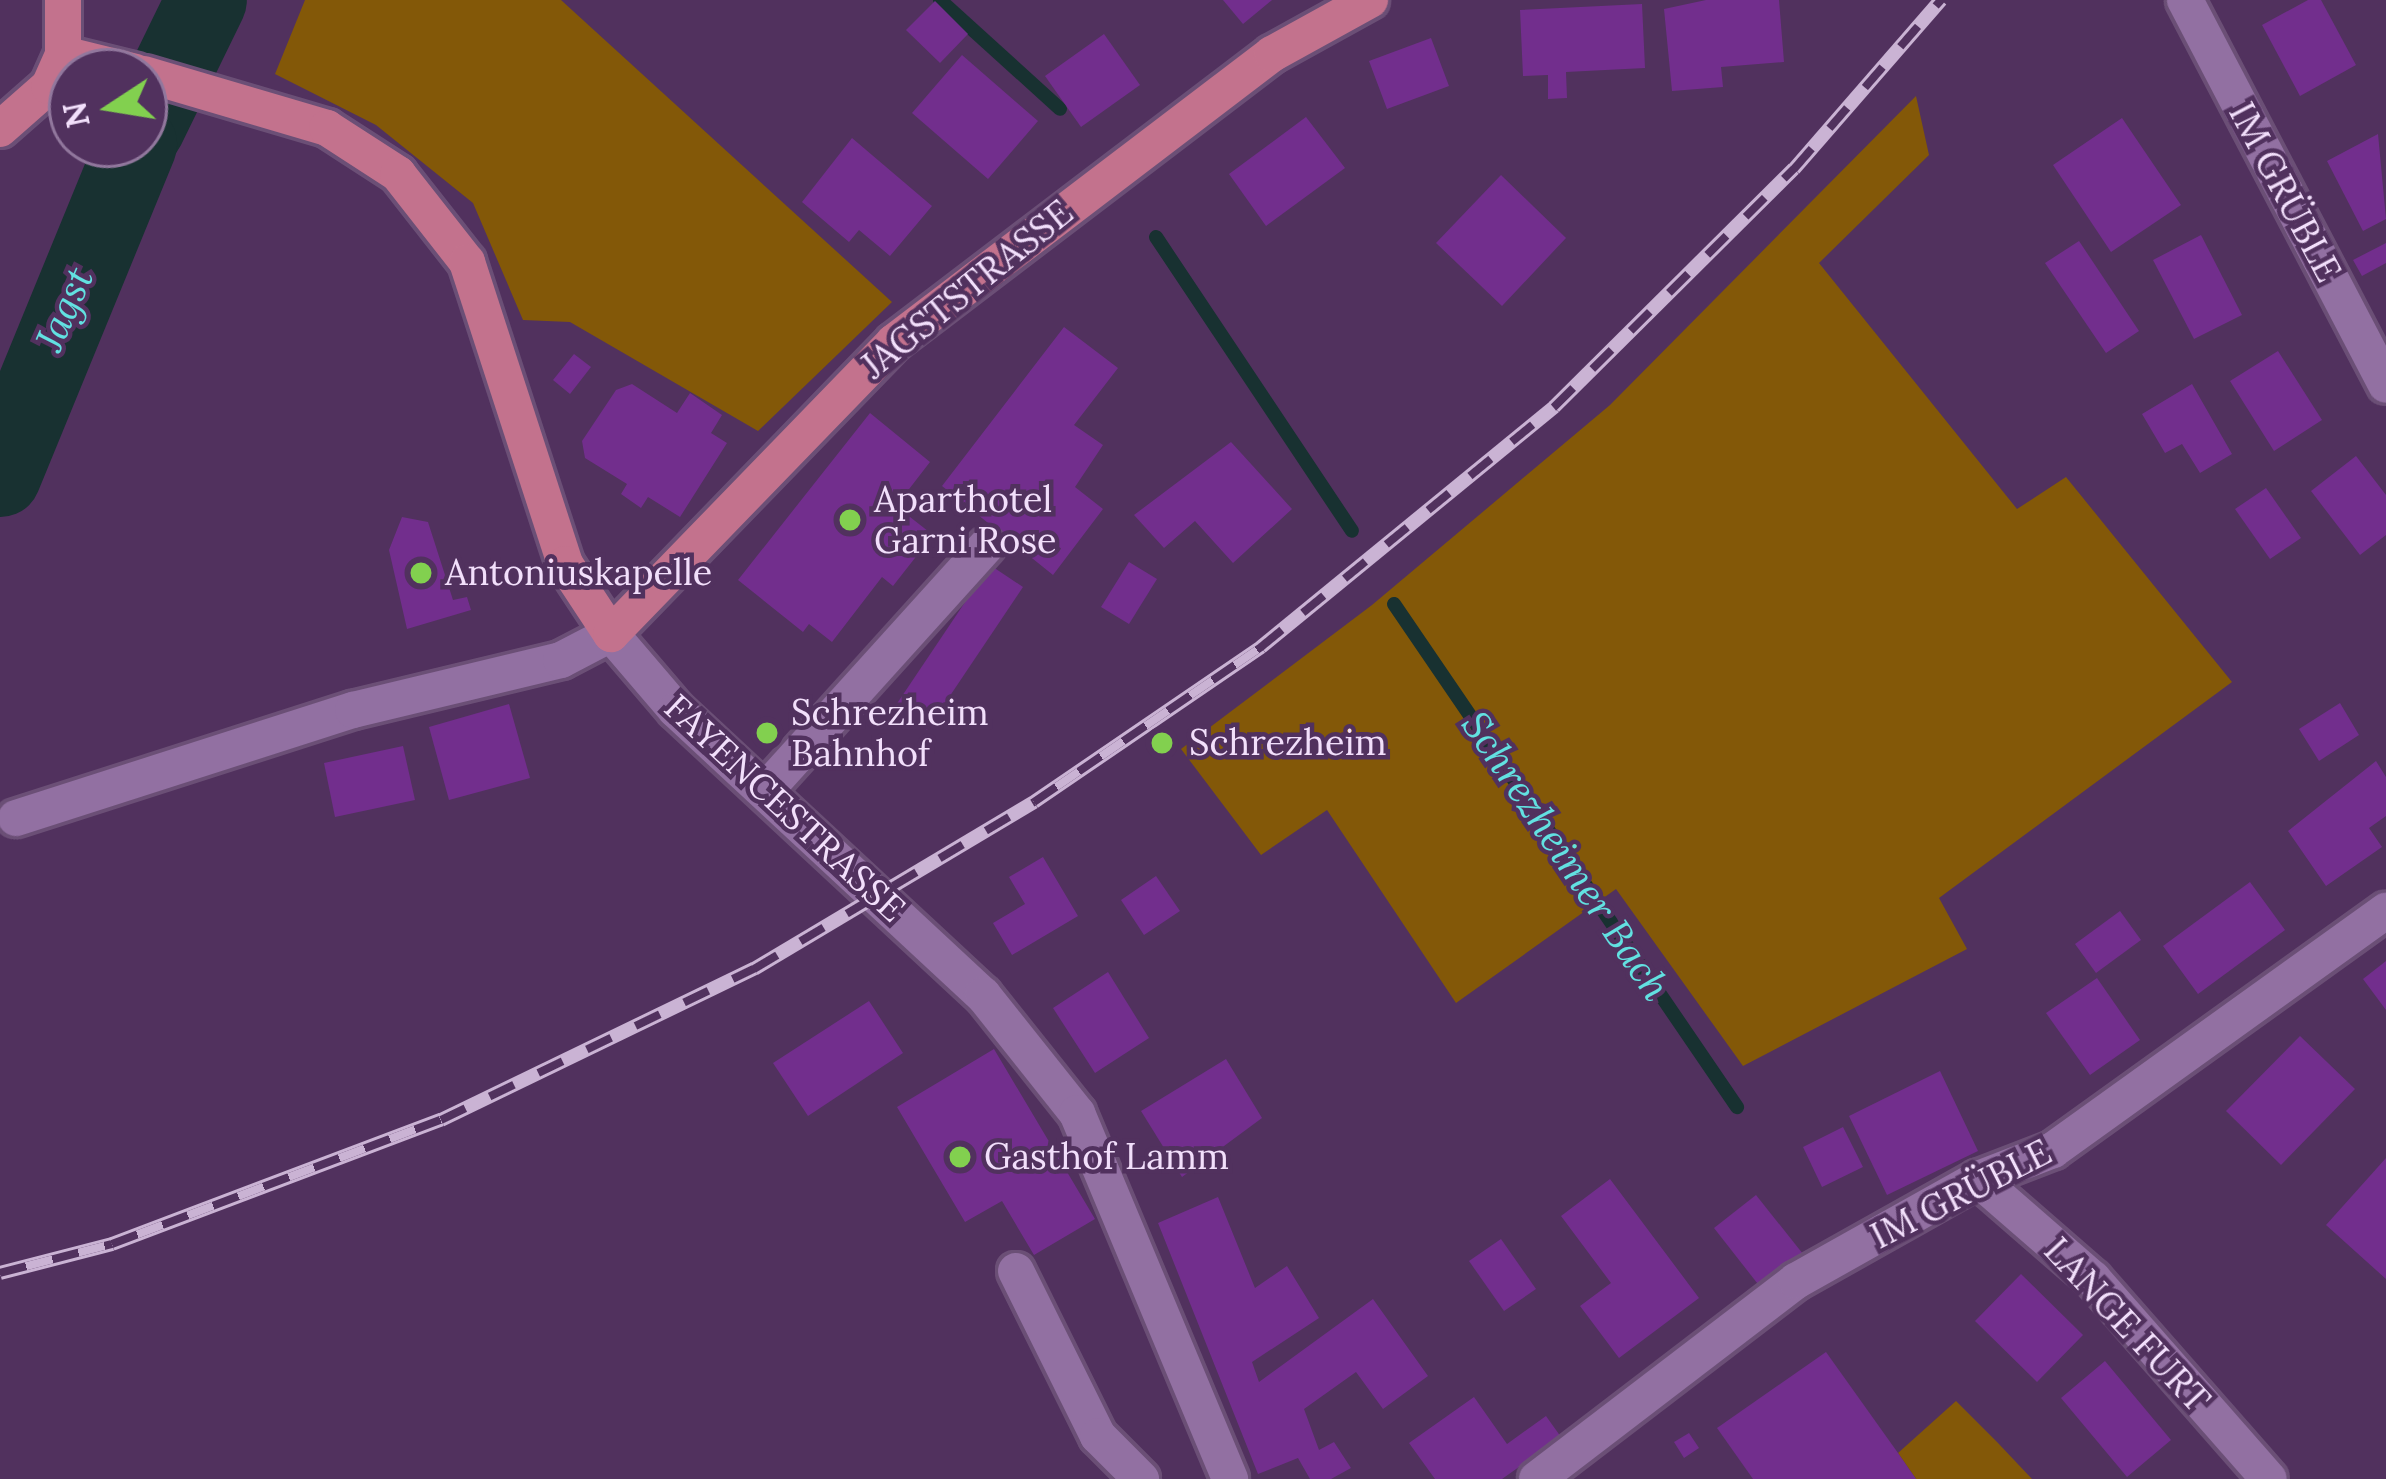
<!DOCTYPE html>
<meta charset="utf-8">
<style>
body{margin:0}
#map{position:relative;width:2386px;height:1479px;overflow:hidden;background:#51315e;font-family:Lora,serif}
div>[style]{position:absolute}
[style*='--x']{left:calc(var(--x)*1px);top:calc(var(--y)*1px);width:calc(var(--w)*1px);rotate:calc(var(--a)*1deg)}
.green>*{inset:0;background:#835808}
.stream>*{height:14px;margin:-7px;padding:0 7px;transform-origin:7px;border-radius:7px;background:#183131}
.river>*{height:81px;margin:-40.5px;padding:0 40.5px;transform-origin:40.5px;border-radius:40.5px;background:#183131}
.building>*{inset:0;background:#722e8d}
.roads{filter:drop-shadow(3px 0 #6b4f76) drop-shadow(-3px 0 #6b4f76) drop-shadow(0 3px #6b4f76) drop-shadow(0 -3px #6b4f76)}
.minor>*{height:36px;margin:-18px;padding:0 18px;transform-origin:18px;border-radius:18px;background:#9270a2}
.major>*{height:36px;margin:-18px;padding:0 18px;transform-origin:18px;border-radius:18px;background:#c3728d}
.rail>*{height:14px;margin-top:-7px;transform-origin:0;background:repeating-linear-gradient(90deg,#51315e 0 27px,#cab3d4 0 54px);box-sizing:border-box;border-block:3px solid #cab3d4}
.dots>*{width:33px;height:33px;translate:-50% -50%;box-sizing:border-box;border:6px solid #51315e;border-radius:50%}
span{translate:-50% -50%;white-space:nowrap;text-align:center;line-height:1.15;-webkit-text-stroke:9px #51315e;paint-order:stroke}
.street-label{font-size:36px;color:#f2dffb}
.poi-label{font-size:36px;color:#f2dffb}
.left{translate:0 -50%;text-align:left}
.water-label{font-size:39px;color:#62e1e1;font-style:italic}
.north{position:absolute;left:48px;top:48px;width:120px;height:120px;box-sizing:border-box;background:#51315e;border:3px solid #91779d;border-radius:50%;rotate:258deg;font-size:33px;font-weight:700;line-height:48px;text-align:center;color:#f2dffb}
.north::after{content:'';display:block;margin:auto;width:42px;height:54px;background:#82d04f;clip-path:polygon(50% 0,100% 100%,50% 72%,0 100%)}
</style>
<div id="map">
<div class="green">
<i style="clip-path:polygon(305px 0,561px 0,892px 302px,758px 431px,570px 322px,523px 320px,473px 203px,376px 125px,275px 74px)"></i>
<i style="clip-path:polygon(1916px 96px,1929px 155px,1819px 263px,2017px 509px,2066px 477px,2232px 682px,1939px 898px,1967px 949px,1743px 1066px,1616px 889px,1456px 1003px,1327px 810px,1261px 855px,1181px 749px,1372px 605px,1610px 405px)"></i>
<i style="clip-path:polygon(1956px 1401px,1998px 1443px,2032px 1479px,1916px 1479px,1898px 1453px)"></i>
</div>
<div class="stream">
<i style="--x:940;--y:0;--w:162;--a:42.2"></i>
<i style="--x:1156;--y:237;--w:353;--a:56.3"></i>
<i style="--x:1394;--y:604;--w:609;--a:55.71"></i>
</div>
<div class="river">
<i style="--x:144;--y:127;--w:141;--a:-64"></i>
<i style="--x:0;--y:476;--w:359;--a:-67.7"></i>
</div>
<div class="building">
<i style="clip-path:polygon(1223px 0,1272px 0,1243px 24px)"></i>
<i style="clip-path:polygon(1706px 0,1779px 0,1784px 62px,1721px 67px,1723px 87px,1672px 91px,1664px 9px)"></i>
<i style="clip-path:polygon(2308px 0,2321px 0,2356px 65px,2300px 96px,2262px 25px)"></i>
<i style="clip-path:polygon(935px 1px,968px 34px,940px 63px,906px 30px)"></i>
<i style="clip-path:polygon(1642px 4px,1645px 68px,1566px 72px,1567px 98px,1548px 99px,1548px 75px,1523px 76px,1520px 10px)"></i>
<i style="clip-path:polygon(1104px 34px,1140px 85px,1081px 127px,1045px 76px)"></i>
<i style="clip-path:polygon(1431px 38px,1449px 86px,1387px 109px,1369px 61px)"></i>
<i style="clip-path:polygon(962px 55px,1038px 121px,988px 179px,912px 113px)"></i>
<i style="clip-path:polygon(1306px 117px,1345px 168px,1266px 226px,1229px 174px)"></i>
<i style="clip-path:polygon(2122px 118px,2181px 205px,2111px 252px,2053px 165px)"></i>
<i style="clip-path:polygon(2378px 134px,2386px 219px,2363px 231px,2327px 161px)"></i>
<i style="clip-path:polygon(852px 138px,932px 206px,890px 256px,859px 230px,849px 242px,802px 202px)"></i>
<i style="clip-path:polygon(1501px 175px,1566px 238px,1502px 306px,1436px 243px)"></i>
<i style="clip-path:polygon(2201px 235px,2242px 315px,2194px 339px,2153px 260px)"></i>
<i style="clip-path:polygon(2079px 241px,2139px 331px,2106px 353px,2045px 263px)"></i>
<i style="clip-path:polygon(2386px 243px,2386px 263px,2362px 276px,2353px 260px)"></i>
<i style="clip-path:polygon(1064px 327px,1118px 368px,1074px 425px,1103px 445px,1075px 487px,1103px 509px,1053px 575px,942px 486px)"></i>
<i style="clip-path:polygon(2278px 351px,2322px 420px,2274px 451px,2230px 381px)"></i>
<i style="clip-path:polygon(574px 354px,591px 367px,570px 394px,553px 380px)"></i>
<i style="clip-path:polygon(632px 384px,677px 413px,690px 393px,722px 415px,711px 433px,727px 443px,680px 517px,648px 497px,641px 508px,621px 494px,627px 484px,585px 458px,582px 441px,616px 390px)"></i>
<i style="clip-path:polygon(2192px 384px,2232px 454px,2200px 473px,2182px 444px,2165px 453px,2142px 414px)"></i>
<i style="clip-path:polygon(870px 413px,930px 462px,896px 506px,933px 535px,893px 586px,882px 577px,832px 642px,809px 624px,803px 632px,738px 580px)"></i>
<i style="clip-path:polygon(1231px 442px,1292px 509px,1233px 563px,1195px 521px,1164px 548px,1134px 515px)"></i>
<i style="clip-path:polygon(2356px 456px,2386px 495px,2386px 535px,2360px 555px,2311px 491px)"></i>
<i style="clip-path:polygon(2266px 488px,2301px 538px,2270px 559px,2235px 509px)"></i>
<i style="clip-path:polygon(402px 517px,428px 522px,453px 600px,467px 597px,471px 610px,407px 629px,389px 550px)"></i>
<i style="clip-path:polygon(1129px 562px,1157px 579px,1129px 624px,1101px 607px)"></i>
<i style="clip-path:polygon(990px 565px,1023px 587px,927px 730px,894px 708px)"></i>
<i style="clip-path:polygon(2340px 703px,2359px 735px,2319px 761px,2299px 729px)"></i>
<i style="clip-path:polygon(509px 704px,530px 778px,449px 800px,429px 727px)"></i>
<i style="clip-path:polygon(403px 746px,415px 800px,335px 817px,324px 763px)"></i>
<i style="clip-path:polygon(2376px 761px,2386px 777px,2386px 816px,2369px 828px,2382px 847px,2326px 886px,2288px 831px)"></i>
<i style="clip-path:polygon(1043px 857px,1078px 916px,1012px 955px,993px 923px,1025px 904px,1009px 877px)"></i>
<i style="clip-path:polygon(1156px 876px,1180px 911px,1144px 935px,1121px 900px)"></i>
<i style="clip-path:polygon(2250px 882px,2285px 930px,2198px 994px,2163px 946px)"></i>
<i style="clip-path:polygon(2120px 911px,2141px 940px,2096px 973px,2075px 944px)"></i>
<i style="clip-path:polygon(2386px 961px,2386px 1010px,2363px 979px)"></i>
<i style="clip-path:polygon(1108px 972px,1149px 1038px,1095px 1073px,1053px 1008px)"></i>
<i style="clip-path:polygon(2097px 978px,2140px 1040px,2090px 1075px,2046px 1013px)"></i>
<i style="clip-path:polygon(869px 1001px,903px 1053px,808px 1116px,773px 1063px)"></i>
<i style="clip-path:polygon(2300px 1036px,2355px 1089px,2281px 1165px,2226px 1111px)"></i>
<i style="clip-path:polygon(994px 1049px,1095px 1219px,1034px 1255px,1002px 1201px,965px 1222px,897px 1107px)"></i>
<i style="clip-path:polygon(1226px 1059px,1262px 1118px,1182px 1177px,1141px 1111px)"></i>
<i style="clip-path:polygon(1940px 1071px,1978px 1151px,1887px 1195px,1849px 1116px)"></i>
<i style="clip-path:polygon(1843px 1127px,1863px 1167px,1822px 1187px,1803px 1147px)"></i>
<i style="clip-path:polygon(2386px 1158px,2386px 1279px,2326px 1225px)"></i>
<i style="clip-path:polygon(1610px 1179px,1699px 1298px,1619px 1358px,1580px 1306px,1611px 1283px,1561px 1216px)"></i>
<i style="clip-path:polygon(1756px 1195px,1803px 1254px,1761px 1288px,1714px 1228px)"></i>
<i style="clip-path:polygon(1218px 1197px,1255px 1288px,1287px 1266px,1319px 1318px,1252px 1362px,1259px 1382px,1373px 1299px,1428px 1376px,1383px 1409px,1356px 1372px,1304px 1409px,1319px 1450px,1334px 1442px,1351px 1468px,1331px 1479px,1310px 1479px,1298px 1458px,1258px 1474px,1158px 1223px)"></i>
<i style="clip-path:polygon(1501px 1239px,1536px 1289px,1504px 1311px,1469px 1261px)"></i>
<i style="clip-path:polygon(2021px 1274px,2083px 1335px,2037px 1382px,1975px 1321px)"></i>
<i style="clip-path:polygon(1826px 1352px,1898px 1453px,1916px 1479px,1753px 1479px,1717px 1428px)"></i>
<i style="clip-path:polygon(2105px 1361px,2171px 1440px,2127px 1477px,2061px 1398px)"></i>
<i style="clip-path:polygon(1474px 1397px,1507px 1444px,1546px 1416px,1561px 1437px,1502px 1479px,1435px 1479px,1409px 1443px)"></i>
<i style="clip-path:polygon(1689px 1433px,1699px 1448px,1684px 1458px,1674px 1442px)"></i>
</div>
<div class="roads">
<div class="minor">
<i style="--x:2185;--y:0;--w:434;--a:62.4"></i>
<i style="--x:765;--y:791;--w:330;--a:-47.9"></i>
<i style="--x:16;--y:818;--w:354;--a:-17.8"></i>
<i style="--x:353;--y:710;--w:214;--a:-13.5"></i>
<i style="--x:561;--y:660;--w:56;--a:-27.5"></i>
<i style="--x:611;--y:634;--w:100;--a:49.5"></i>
<i style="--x:676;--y:710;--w:419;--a:42.9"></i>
<i style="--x:983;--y:995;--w:151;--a:51.5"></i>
<i style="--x:1077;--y:1113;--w:397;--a:67.3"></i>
<i style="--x:1978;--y:1179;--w:152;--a:41"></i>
<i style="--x:2093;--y:1279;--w:266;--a:48.7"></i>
<i style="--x:1016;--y:1271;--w:184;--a:63.6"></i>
<i style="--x:1098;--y:1436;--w:61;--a:45"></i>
<i style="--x:1537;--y:1479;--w:326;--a:-37.4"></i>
<i style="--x:1796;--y:1281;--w:209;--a:-29.3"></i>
<i style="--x:1978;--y:1179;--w:80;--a:-21.1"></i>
<i style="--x:2053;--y:1150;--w:410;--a:-35.7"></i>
</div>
<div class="major">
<i style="--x:63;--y:54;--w:75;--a:13.9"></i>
<i style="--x:144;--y:74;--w:191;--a:16.4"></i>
<i style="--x:327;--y:128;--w:85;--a:32.9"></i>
<i style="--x:398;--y:174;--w:112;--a:51.9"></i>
<i style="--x:467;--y:262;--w:318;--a:72"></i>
<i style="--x:565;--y:564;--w:84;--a:56.7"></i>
<i style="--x:611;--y:634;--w:407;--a:-45.9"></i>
<i style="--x:894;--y:342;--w:475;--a:-37.3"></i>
<i style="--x:1272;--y:54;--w:112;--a:-28.9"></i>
<i style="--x:0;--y:129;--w:65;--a:-41.3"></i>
<i style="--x:49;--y:86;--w:35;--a:-66"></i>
<i style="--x:63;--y:54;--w:54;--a:-90"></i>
</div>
</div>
<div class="rail">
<i style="--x:0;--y:1273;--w:116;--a:-14.5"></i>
<i style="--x:112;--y:1244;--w:352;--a:-20.7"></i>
<i style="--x:441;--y:1120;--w:348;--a:-25.8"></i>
<i style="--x:754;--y:969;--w:326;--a:-30.8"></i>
<i style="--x:1034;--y:802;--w:275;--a:-34.3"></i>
<i style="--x:1261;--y:647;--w:379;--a:-39.3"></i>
<i style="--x:1554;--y:407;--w:338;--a:-44.8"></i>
<i style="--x:1794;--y:169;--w:224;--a:-49"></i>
</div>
<div class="dots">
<i style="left:850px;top:520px;background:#82d04f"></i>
<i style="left:421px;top:573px;background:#82d04f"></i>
<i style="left:767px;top:733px;background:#82d04f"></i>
<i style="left:1162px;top:743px;background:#82d04f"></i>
<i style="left:960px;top:1157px;background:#82d04f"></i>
</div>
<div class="street-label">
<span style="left:2285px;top:192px;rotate:62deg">IM GRÜBLE</span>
<span style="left:967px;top:289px;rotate:-39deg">JAGSTSTRASSE</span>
<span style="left:785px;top:808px;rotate:43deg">FAYENCESTRASSE</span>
<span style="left:1961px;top:1194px;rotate:-27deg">IM GRÜBLE</span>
<span style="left:2127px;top:1325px;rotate:47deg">LANGE FURT</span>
</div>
<div class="poi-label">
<span class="left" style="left:874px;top:520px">Aparthotel<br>Garni Rose</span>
<span class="left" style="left:445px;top:573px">Antoniuskapelle</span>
<span class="left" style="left:791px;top:733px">Schrezheim<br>Bahnhof</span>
<span class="left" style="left:1189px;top:743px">Schrezheim</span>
<span class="left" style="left:984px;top:1157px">Gasthof Lamm</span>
</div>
<div class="water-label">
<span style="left:64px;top:309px;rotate:-66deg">Jagst</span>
<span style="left:1566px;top:856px;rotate:56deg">Schrezheimer Bach</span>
</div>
<div class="north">N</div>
</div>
